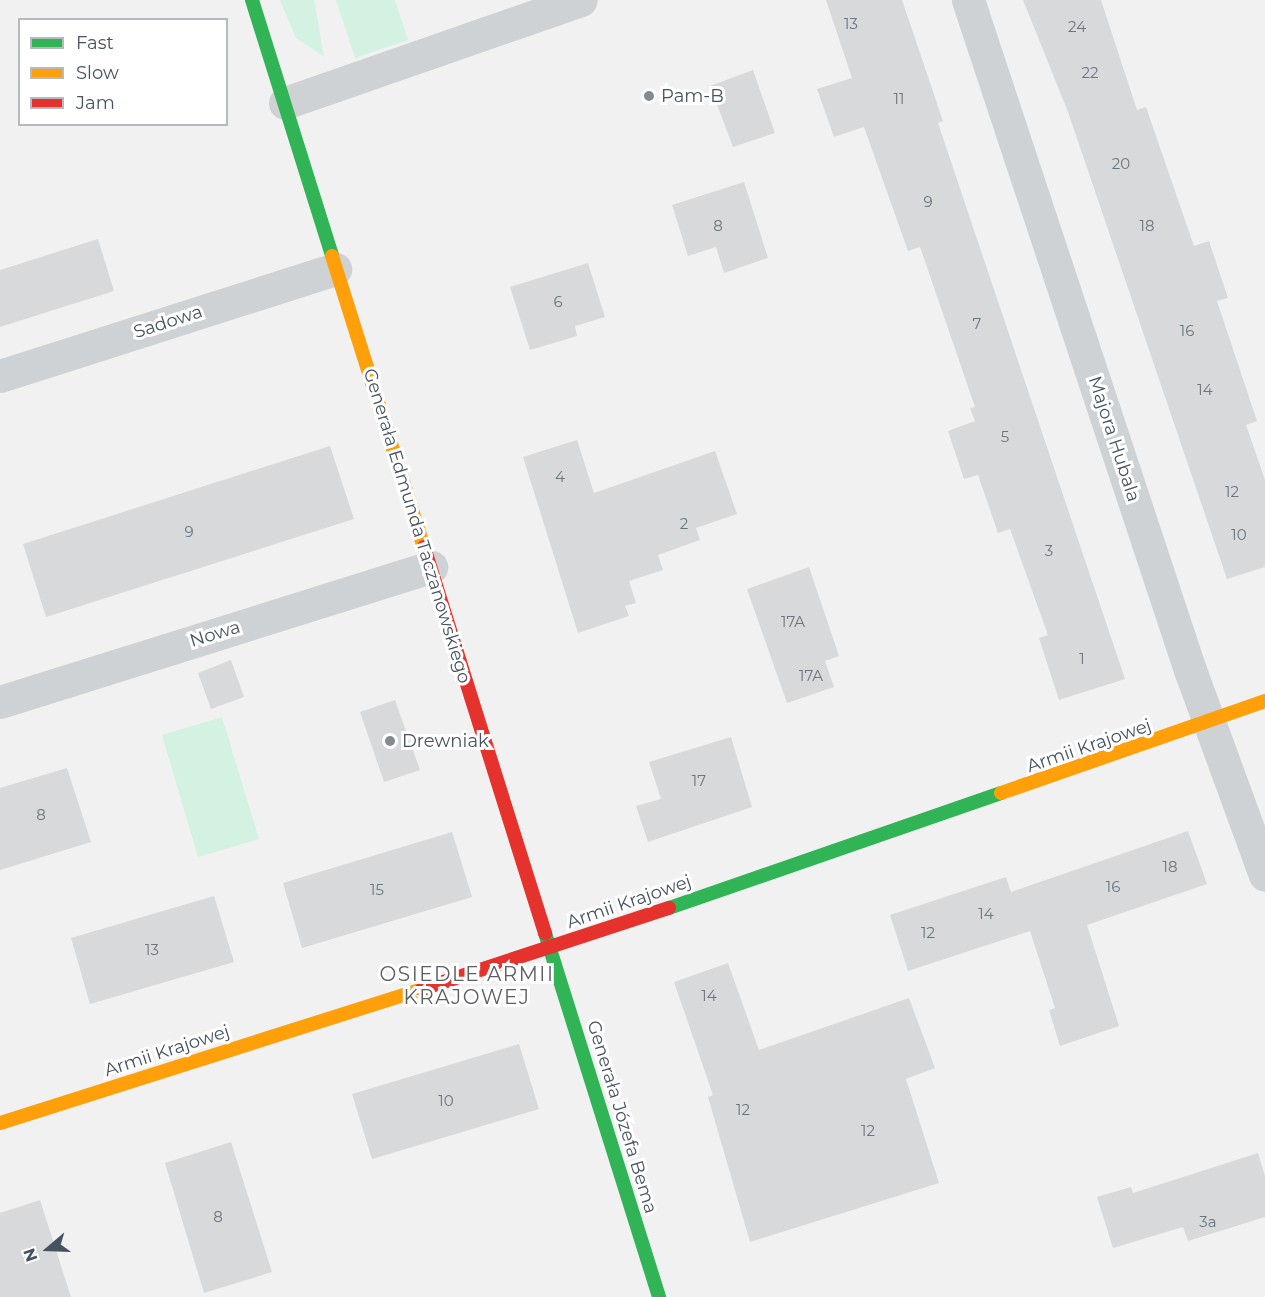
<!DOCTYPE html>
<meta charset="utf-8">
<style>
body{margin:0}
#map{position:relative;width:1265px;height:1297px;overflow:hidden;background:#f1f1f1;font-family:Montserrat,sans-serif}
div>[style]{position:absolute}
[style*='--x']{left:calc(var(--x)*1px);top:calc(var(--y)*1px);width:calc(var(--w)*1px);rotate:calc(var(--a)*1deg)}
.green>*{inset:0;background:#d3f2e1}
.building>*{inset:0;background:#d8d9db}
.street>*{height:33px;margin:-16.5px;padding:0 16.5px;transform-origin:16.5px;border-radius:16.5px;background:#ced2d5}
.fast>*{height:14px;margin:-7px;padding:0 7px;transform-origin:7px;border-radius:7px;background:#30b455}
.slow>*{height:14px;margin:-7px;padding:0 7px;transform-origin:7px;border-radius:7px;background:#ff9f0a}
.jam>*{height:14px;margin:-7px;padding:0 7px;transform-origin:7px;border-radius:7px;background:#e5322d}
.dots>*{width:16px;height:16px;translate:-50% -50%;box-sizing:border-box;border:3px solid #fff;border-radius:50%}
span{translate:-50% -50%;white-space:nowrap;text-align:center;line-height:1.15;-webkit-text-stroke:6px #fff;paint-order:stroke}
.number-label{font-size:15px;color:#6c757f}
.number-label span{-webkit-text-stroke-width:0}
.poi-label{font-size:18px;color:#46525f}
.left{translate:0 -50%;text-align:left}
.street-label{font-size:18px;color:#46525f}
.neighbourhood-label{font-size:20px;color:#5c6065;letter-spacing:1.5px}
.legend{position:absolute;left:18px;top:18px;width:210px;height:108px;box-sizing:border-box;background:#fff;border:2px solid #b5babf;margin:0;padding:8px 10px;list-style:none;font-size:18px;color:#46525f}
.legend li{display:flex;align-items:center;gap:12px;height:30px}
.legend b{width:30px;border:2px solid #b5babf}
.north{position:absolute;left:18px;top:1219px;width:60px;height:60px;-webkit-text-stroke:4px #fff;paint-order:stroke;rotate:251deg;font-size:16px;font-weight:700;line-height:24px;text-align:center;color:#46525f}
.north::after{content:'';display:block;margin:auto;width:21px;height:27px;background:#46525f;clip-path:polygon(50% 0,100% 100%,50% 72%,0 100%)}
</style>
<div id="map">
<div class="green">
<i style="clip-path:polygon(280px 0,314px 0,324px 57px,296px 38px)"></i>
<i style="clip-path:polygon(336px 0,395px 0,408px 40px,355px 58px)"></i>
<i style="clip-path:polygon(222px 717px,259px 839px,198px 857px,162px 735px)"></i>
</div>
<div class="building">
<i style="clip-path:polygon(826px 0,902px 0,943px 121px,938px 123px,1125px 679px,1059px 700px,1039px 638px,1048px 635px,1010px 529px,998px 533px,978px 475px,964px 479px,948px 431px,975px 421px,970px 408px,975px 407px,920px 247px,908px 251px,864px 127px,834px 137px,817px 89px,852px 78px)"></i>
<i style="clip-path:polygon(1023px 0,1101px 0,1137px 110px,1146px 107px,1194px 246px,1209px 241px,1228px 298px,1217px 301px,1257px 421px,1246px 425px,1265px 480px,1265px 567px,1227px 579px,1068px 112px)"></i>
<i style="clip-path:polygon(753px 70px,775px 133px,733px 147px,710px 86px)"></i>
<i style="clip-path:polygon(744px 182px,768px 258px,724px 273px,716px 247px,688px 256px,672px 205px)"></i>
<i style="clip-path:polygon(98px 239px,114px 291px,0 327px,0 270px)"></i>
<i style="clip-path:polygon(588px 263px,605px 317px,575px 326px,577px 336px,530px 350px,510px 287px)"></i>
<i style="clip-path:polygon(577px 440px,594px 493px,715px 451px,737px 514px,696px 528px,700px 540px,658px 555px,663px 570px,629px 581px,636px 603px,625px 606px,629px 616px,578px 633px,523px 457px)"></i>
<i style="clip-path:polygon(330px 446px,354px 519px,46px 617px,23px 544px)"></i>
<i style="clip-path:polygon(809px 567px,839px 656px,825px 661px,834px 687px,787px 703px,747px 589px)"></i>
<i style="clip-path:polygon(231px 660px,244px 697px,211px 709px,198px 673px)"></i>
<i style="clip-path:polygon(395px 700px,420px 770px,384px 782px,360px 712px)"></i>
<i style="clip-path:polygon(731px 737px,752px 807px,648px 842px,636px 806px,661px 799px,649px 762px)"></i>
<i style="clip-path:polygon(67px 768px,91px 842px,0 870px,0 788px)"></i>
<i style="clip-path:polygon(1188px 831px,1207px 884px,1087px 925px,1119px 1026px,1060px 1046px,1049px 1010px,1055px 1008px,1030px 931px,908px 971px,890px 915px,1006px 877px,1011px 892px)"></i>
<i style="clip-path:polygon(452px 832px,472px 897px,302px 948px,283px 883px)"></i>
<i style="clip-path:polygon(214px 896px,234px 962px,90px 1004px,71px 938px)"></i>
<i style="clip-path:polygon(728px 963px,759px 1050px,909px 998px,935px 1068px,906px 1079px,939px 1183px,750px 1242px,708px 1097px,713px 1095px,674px 982px)"></i>
<i style="clip-path:polygon(519px 1044px,539px 1109px,372px 1159px,352px 1094px)"></i>
<i style="clip-path:polygon(231px 1142px,272px 1272px,204px 1293px,165px 1163px)"></i>
<i style="clip-path:polygon(1258px 1153px,1265px 1176px,1265px 1217px,1188px 1241px,1183px 1227px,1113px 1248px,1097px 1197px,1131px 1187px,1133px 1193px)"></i>
<i style="clip-path:polygon(40px 1200px,71px 1297px,0 1297px,0 1213px)"></i>
</div>
<div class="street">
<i style="--x:968;--y:0;--w:706;--a:71.67"></i>
<i style="--x:1190;--y:670;--w:218;--a:69.9"></i>
<i style="--x:285;--y:103;--w:313;--a:-19.2"></i>
<i style="--x:0;--y:376;--w:352;--a:-17.7"></i>
<i style="--x:0;--y:702;--w:452;--a:-17.4"></i>
</div>
<div class="fast">
<i style="--x:252;--y:0;--w:268;--a:72.6"></i>
<i style="--x:669;--y:908;--w:351;--a:-19.1"></i>
<i style="--x:545;--y:933;--w:381;--a:72.6"></i>
</div>
<div class="slow">
<i style="--x:332;--y:256;--w:305;--a:72.5"></i>
<i style="--x:1001;--y:793;--w:280;--a:-19.2"></i>
<i style="--x:0;--y:1123;--w:443;--a:-17.6"></i>
</div>
<div class="jam">
<i style="--x:424;--y:547;--w:405;--a:72.6"></i>
<i style="--x:422;--y:989;--w:260;--a:-18.2"></i>
</div>
<div class="dots">
<i style="left:649px;top:96px;background:#828a92"></i>
<i style="left:390px;top:741px;background:#828a92"></i>
</div>
<div class="number-label">
<span style="left:851px;top:24px">13</span>
<span style="left:1077px;top:27px">24</span>
<span style="left:1090px;top:73px">22</span>
<span style="left:899px;top:99px">11</span>
<span style="left:1121px;top:164px">20</span>
<span style="left:928px;top:202px">9</span>
<span style="left:718px;top:226px">8</span>
<span style="left:1147px;top:226px">18</span>
<span style="left:558px;top:302px">6</span>
<span style="left:977px;top:324px">7</span>
<span style="left:1187px;top:331px">16</span>
<span style="left:1205px;top:390px">14</span>
<span style="left:1005px;top:437px">5</span>
<span style="left:560px;top:477px">4</span>
<span style="left:1232px;top:492px">12</span>
<span style="left:684px;top:524px">2</span>
<span style="left:189px;top:532px">9</span>
<span style="left:1239px;top:535px">10</span>
<span style="left:1049px;top:551px">3</span>
<span style="left:793px;top:622px">17A</span>
<span style="left:1082px;top:659px">1</span>
<span style="left:811px;top:676px">17A</span>
<span style="left:699px;top:781px">17</span>
<span style="left:41px;top:815px">8</span>
<span style="left:1170px;top:867px">18</span>
<span style="left:1113px;top:887px">16</span>
<span style="left:377px;top:890px">15</span>
<span style="left:986px;top:914px">14</span>
<span style="left:928px;top:933px">12</span>
<span style="left:152px;top:950px">13</span>
<span style="left:709px;top:996px">14</span>
<span style="left:446px;top:1101px">10</span>
<span style="left:743px;top:1110px">12</span>
<span style="left:868px;top:1131px">12</span>
<span style="left:218px;top:1217px">8</span>
<span style="left:1208px;top:1222px">3a</span>
</div>
<div class="poi-label">
<span class="left" style="left:661px;top:96px">Pam-B</span>
<span class="left" style="left:402px;top:741px">Drewniak</span>
</div>
<div class="street-label">
<span style="left:168px;top:322px;rotate:-18deg">Sadowa</span>
<span style="left:1114px;top:439px;rotate:72deg">Majora Hubala</span>
<span style="left:417px;top:526px;rotate:73deg">Generała Edmunda Taczanowskiego</span>
<span style="left:215px;top:634px;rotate:-17deg">Nowa</span>
<span style="left:1089px;top:746px;rotate:-19deg">Armii Krajowej</span>
<span style="left:629px;top:902px;rotate:-19deg">Armii Krajowej</span>
<span style="left:167px;top:1051px;rotate:-18deg">Armii Krajowej</span>
<span style="left:622px;top:1117px;rotate:73deg">Generała Józefa Bema</span>
</div>
<div class="neighbourhood-label">
<span style="left:467px;top:986px">OSIEDLE ARMII<br>KRAJOWEJ</span>
</div>
<ul class="legend">
<li><b style="height:8px;background:#30b455"></b>Fast</li>
<li><b style="height:8px;background:#ff9f0a"></b>Slow</li>
<li><b style="height:8px;background:#e5322d"></b>Jam</li>
</ul>
<div class="north">N</div>
</div>
